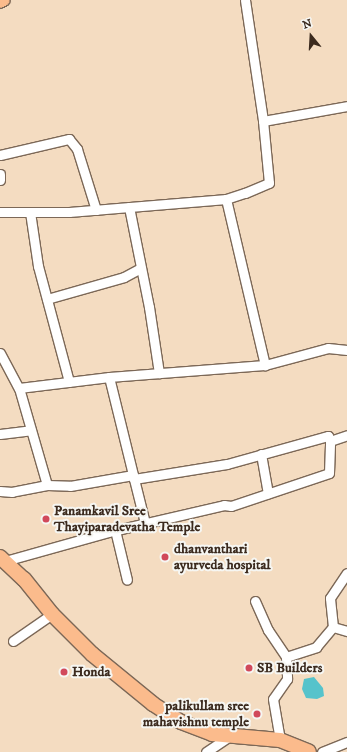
<!DOCTYPE html>
<style>
body{margin:0}
#map{position:relative;width:347px;height:752px;overflow:hidden;background:#f4dcc1;font-family:"IM FELL DW Pica",serif}
div>[style]{position:absolute}
[style*='--x']{left:calc(var(--x)*1px);top:calc(var(--y)*1px);width:calc(var(--w)*1px);rotate:calc(var(--a)*1deg)}
.water>*{inset:0;background:#56c3cb}
.roads{filter:drop-shadow(1px 0 #7c6857) drop-shadow(-1px 0 #7c6857) drop-shadow(0 1px #7c6857) drop-shadow(0 -1px #7c6857)}
.minor>*{height:9px;margin:-4.5px;padding:0 4.5px;transform-origin:4.5px;border-radius:4.5px;background:#fff}
.major>*{height:12px;margin:-6px;padding:0 6px;transform-origin:6px;border-radius:6px;background:#fbbb8c}
.highway>*{height:14px;margin:-7px;padding:0 7px;transform-origin:7px;border-radius:7px;background:#fbbb8c}
.dots>*{width:11px;height:11px;translate:-50% -50%;box-sizing:border-box;border:2px solid #f6f6f2;border-radius:50%}
span{translate:-50% -50%;white-space:nowrap;text-align:center;line-height:1.15;-webkit-text-stroke:4px #f6f6f2;paint-order:stroke}
.poi-label{font-size:14px;color:#3b2a1e;font-weight:700}
.left{translate:0 -50%;text-align:left}
.right{translate:-100% -50%;text-align:right}
.north{position:absolute;left:291px;top:16px;width:40px;height:40px;-webkit-text-stroke:3px #f6f6f2;paint-order:stroke;rotate:342deg;font-size:11px;font-weight:700;line-height:16px;text-align:center;color:#3b2a1e}
.north::after{content:'';display:block;margin:auto;width:14px;height:18px;background:#3b2a1e;clip-path:polygon(50% 0,100% 100%,50% 72%,0 100%)}
</style>
<div id="map">
<div class="water">
<i style="clip-path:polygon(314px 677px,323px 688px,324px 696px,317px 699px,306px 698px,302px 689px,304px 679px)"></i>
</div>
<div class="roads">
<div class="minor">
<i style="--x:245;--y:0;--w:122;--a:81.5"></i>
<i style="--x:0;--y:155;--w:71;--a:-13.1"></i>
<i style="--x:69;--y:139;--w:13;--a:51"></i>
<i style="--x:77;--y:149;--w:64;--a:72.7"></i>
<i style="--x:0;--y:174;--w:6;--a:90"></i>
<i style="--x:226;--y:199;--w:171;--a:76.8"></i>
<i style="--x:129;--y:207;--w:102;--a:78.7"></i>
<i style="--x:149;--y:307;--w:67;--a:81.4"></i>
<i style="--x:0;--y:212;--w:69;--a:0"></i>
<i style="--x:69;--y:212;--w:158;--a:-4.7"></i>
<i style="--x:226;--y:199;--w:20;--a:-18"></i>
<i style="--x:245;--y:193;--w:26;--a:-23"></i>
<i style="--x:269;--y:183;--w:62;--a:-95.5"></i>
<i style="--x:263;--y:121;--w:85;--a:-10.1"></i>
<i style="--x:30;--y:212;--w:55;--a:81.6"></i>
<i style="--x:38;--y:266;--w:120;--a:75"></i>
<i style="--x:47;--y:299;--w:80;--a:-15.9"></i>
<i style="--x:124;--y:277;--w:19;--a:-28"></i>
<i style="--x:0;--y:353;--w:40;--a:62"></i>
<i style="--x:19;--y:388;--w:101;--a:73.9"></i>
<i style="--x:47;--y:485;--w:36;--a:169"></i>
<i style="--x:12;--y:492;--w:12;--a:-175"></i>
<i style="--x:109;--y:377;--w:105;--a:76.2"></i>
<i style="--x:19;--y:388;--w:91;--a:-7"></i>
<i style="--x:109;--y:377;--w:156;--a:-4.4"></i>
<i style="--x:265;--y:365;--w:65;--a:-15.1"></i>
<i style="--x:328;--y:348;--w:19;--a:6"></i>
<i style="--x:0;--y:434;--w:31;--a:-7"></i>
<i style="--x:261;--y:454;--w:40;--a:80"></i>
<i style="--x:47;--y:485;--w:23;--a:2"></i>
<i style="--x:70;--y:486;--w:64;--a:-9.9"></i>
<i style="--x:145;--y:523;--w:45;--a:-104"></i>
<i style="--x:134;--y:479;--w:94;--a:-9.2"></i>
<i style="--x:227;--y:464;--w:105;--a:-15.5"></i>
<i style="--x:328;--y:436;--w:5;--a:68"></i>
<i style="--x:115;--y:530;--w:51;--a:76.5"></i>
<i style="--x:5;--y:561;--w:107;--a:-15.7"></i>
<i style="--x:108;--y:532;--w:119;--a:-13.1"></i>
<i style="--x:224;--y:505;--w:7;--a:8"></i>
<i style="--x:231;--y:506;--w:103;--a:-18.6"></i>
<i style="--x:329;--y:473;--w:32;--a:-88"></i>
<i style="--x:330;--y:441;--w:18;--a:-19"></i>
<i style="--x:255;--y:601;--w:32;--a:66"></i>
<i style="--x:268;--y:630;--w:32;--a:56"></i>
<i style="--x:286;--y:657;--w:22;--a:87"></i>
<i style="--x:287;--y:679;--w:24;--a:125"></i>
<i style="--x:273;--y:699;--w:42;--a:80.3"></i>
<i style="--x:333;--y:627;--w:15;--a:16"></i>
<i style="--x:13;--y:641;--w:47;--a:-34.7"></i>
<i style="--x:286;--y:657;--w:32;--a:-18"></i>
<i style="--x:316;--y:647;--w:26;--a:-50"></i>
<i style="--x:333;--y:627;--w:29;--a:-96"></i>
<i style="--x:330;--y:598;--w:30;--a:-56"></i>
<i style="--x:206;--y:752;--w:30;--a:-34"></i>
<i style="--x:322;--y:752;--w:27;--a:-22"></i>
</div>
<div class="major">
<i style="--x:0;--y:2;--w:4;--a:-27"></i>
</div>
<div class="highway">
<i style="--x:0;--y:557;--w:33;--a:43"></i>
<i style="--x:24;--y:579;--w:45;--a:51.3"></i>
<i style="--x:52;--y:614;--w:57;--a:45"></i>
<i style="--x:92;--y:654;--w:79;--a:39.3"></i>
<i style="--x:153;--y:704;--w:33;--a:33"></i>
<i style="--x:181;--y:722;--w:33;--a:21"></i>
<i style="--x:212;--y:734;--w:68;--a:5"></i>
<i style="--x:280;--y:740;--w:31;--a:22"></i>
</div>
</div>
<div class="dots">
<i style="left:46px;top:519px;background:#d1495b"></i>
<i style="left:165px;top:557px;background:#d1495b"></i>
<i style="left:249px;top:668px;background:#d1495b"></i>
<i style="left:64px;top:672px;background:#d1495b"></i>
<i style="left:257px;top:714px;background:#d1495b"></i>
</div>
<div class="poi-label">
<span class="left" style="left:54px;top:519px">Panamkavil Sree<br>Thayiparadevatha Temple</span>
<span class="left" style="left:174px;top:557px">dhanvanthari<br>ayurveda hospital</span>
<span class="left" style="left:257px;top:668px">SB Builders</span>
<span class="left" style="left:72px;top:672px">Honda</span>
<span class="right" style="left:249px;top:714px">palikullam sree<br>mahavishnu temple</span>
</div>
<div class="north">N</div>
</div>
